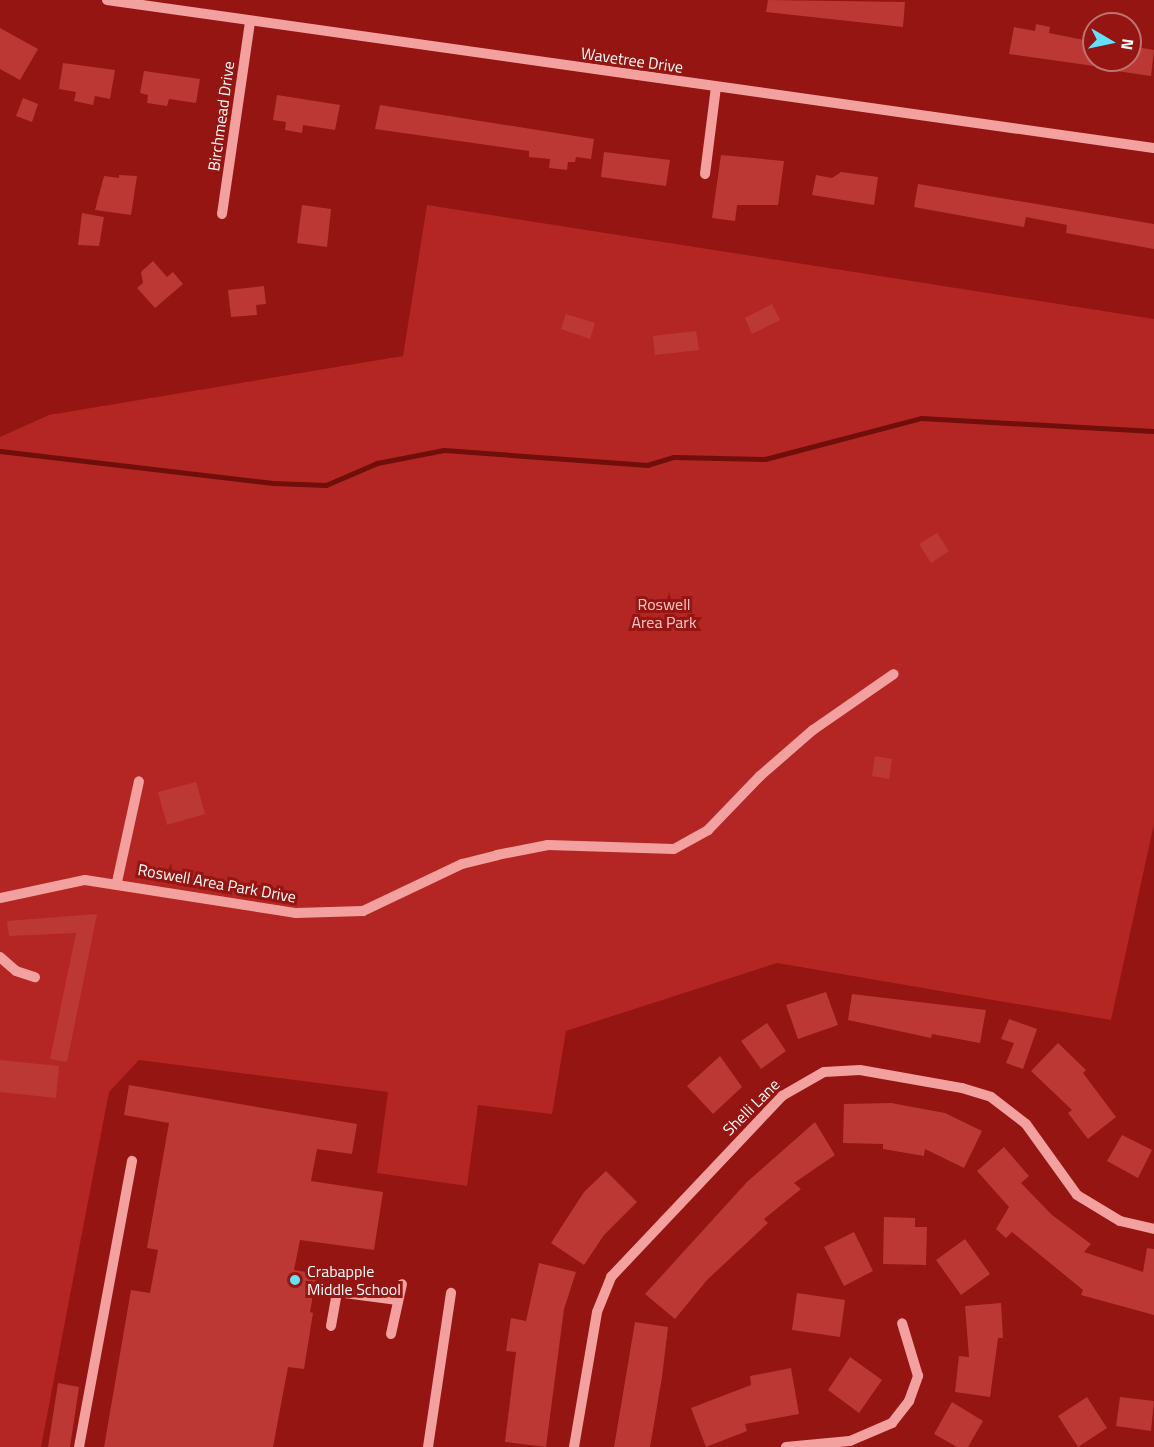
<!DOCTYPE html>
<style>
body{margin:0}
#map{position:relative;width:1154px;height:1447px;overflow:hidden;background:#941511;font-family:"Titillium Web",sans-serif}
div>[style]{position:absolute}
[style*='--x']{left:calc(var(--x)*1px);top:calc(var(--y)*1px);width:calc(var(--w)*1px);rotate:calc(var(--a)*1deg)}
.green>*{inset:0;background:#b42623}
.stream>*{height:5px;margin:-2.5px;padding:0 2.5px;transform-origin:2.5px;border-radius:2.5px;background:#700e0a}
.building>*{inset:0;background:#bc3835}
.minor>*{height:10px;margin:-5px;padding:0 5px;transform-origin:5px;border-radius:5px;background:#f3a19f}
.dots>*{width:16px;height:16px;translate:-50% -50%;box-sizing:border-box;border:3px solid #941511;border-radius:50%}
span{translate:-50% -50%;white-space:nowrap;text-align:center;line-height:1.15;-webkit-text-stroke:6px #941511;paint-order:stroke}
.street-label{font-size:16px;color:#fff}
.park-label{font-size:16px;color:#fdc8c7}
.poi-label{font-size:16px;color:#fff}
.left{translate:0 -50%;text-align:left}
.north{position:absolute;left:1082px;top:12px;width:60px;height:60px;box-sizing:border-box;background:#941511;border:2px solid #bf7370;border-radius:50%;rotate:99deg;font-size:16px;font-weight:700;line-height:24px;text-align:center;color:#fff}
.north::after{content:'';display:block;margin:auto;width:21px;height:27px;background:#61e3ff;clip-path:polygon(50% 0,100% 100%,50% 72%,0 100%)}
</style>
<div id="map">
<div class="green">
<i style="clip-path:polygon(427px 205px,1154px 319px,1154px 824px,1111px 1020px,777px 963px,566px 1031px,552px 1114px,478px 1105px,467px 1186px,377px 1173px,388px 1092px,139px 1060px,109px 1092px,41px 1447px,0 1447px,0 437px,49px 415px,403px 356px)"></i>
</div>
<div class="stream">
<i style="--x:0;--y:451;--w:275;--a:6.7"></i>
<i style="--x:273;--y:483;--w:53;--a:2.2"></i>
<i style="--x:326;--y:485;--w:56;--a:-23.3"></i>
<i style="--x:377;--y:463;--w:68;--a:-11"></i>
<i style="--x:444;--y:450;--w:204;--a:4.2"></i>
<i style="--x:647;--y:465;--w:28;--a:-17"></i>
<i style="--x:674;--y:457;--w:91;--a:1.3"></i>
<i style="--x:765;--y:459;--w:161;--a:-14.7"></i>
<i style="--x:921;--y:418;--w:233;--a:3.2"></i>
</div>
<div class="building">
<i style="clip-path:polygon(768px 0,905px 2px,903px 27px,766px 12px)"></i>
<i style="clip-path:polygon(1036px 24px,1050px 27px,1049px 33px,1094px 42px,1094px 66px,1009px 54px,1014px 27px,1035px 31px)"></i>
<i style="clip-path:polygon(0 28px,38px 49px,20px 80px,0 69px)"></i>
<i style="clip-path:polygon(1130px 46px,1154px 50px,1151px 76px,1096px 68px,1097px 60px,1130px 60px)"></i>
<i style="clip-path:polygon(63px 63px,115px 70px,110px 99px,95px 96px,93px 105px,74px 101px,76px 92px,59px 89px)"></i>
<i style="clip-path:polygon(144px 71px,200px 79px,196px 103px,169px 99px,167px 106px,147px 103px,148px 95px,140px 93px)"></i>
<i style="clip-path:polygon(277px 95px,340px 105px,335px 130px,303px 125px,302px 133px,285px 130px,286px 122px,273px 120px)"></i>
<i style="clip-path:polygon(23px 98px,38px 104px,32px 122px,16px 116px)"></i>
<i style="clip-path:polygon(380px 105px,594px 139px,591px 159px,576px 157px,575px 162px,568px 162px,567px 170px,549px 168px,550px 159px,529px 157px,529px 151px,375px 129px)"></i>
<i style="clip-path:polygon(604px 152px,670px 160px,666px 186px,601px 177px)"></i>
<i style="clip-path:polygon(721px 155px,784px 161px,778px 205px,737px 205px,735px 221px,712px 218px)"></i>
<i style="clip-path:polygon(841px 172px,878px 177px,874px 205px,812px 195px,816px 175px,832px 178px)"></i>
<i style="clip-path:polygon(119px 175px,137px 176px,131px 215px,95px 210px,104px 176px,119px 178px)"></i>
<i style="clip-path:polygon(918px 184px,1154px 224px,1154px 249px,1066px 233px,1067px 225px,1026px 217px,1024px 227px,914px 207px)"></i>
<i style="clip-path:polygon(302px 205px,331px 209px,327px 247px,297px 243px)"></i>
<i style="clip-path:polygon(82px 213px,104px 217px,99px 246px,78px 245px)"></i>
<i style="clip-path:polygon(153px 261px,167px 277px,173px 272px,183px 284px,155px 308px,137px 288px,143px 283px,141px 272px)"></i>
<i style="clip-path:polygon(264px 286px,266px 304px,256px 305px,257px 315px,231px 317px,228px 290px)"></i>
<i style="clip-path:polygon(772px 304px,780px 320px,752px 334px,745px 318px)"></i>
<i style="clip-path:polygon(566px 314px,595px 323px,590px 339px,561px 329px)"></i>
<i style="clip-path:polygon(696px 331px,699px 350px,655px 355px,653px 336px)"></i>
<i style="clip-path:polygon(937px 533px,949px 551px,931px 563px,919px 544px)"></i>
<i style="clip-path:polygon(875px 756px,892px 759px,889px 779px,872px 776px)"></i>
<i style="clip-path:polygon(196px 782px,205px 814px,167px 825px,158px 792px)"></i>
<i style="clip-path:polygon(97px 914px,67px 1062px,50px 1059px,76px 933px,9px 936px,7px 921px)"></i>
<i style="clip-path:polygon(826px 992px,838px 1025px,798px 1039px,786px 1005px)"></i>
<i style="clip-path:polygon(852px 994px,986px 1010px,980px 1043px,932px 1034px,931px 1038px,848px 1020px)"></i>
<i style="clip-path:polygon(1009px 1019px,1037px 1029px,1023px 1069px,1006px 1063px,1014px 1043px,1001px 1039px)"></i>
<i style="clip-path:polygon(767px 1023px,786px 1051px,761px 1069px,741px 1041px)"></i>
<i style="clip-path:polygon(1058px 1043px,1086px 1070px,1083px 1073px,1116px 1117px,1088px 1139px,1068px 1113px,1072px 1110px,1031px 1071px)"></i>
<i style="clip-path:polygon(720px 1056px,742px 1087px,713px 1114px,687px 1086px)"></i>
<i style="clip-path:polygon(0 1060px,59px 1066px,56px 1098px,0 1092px)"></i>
<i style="clip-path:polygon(129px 1085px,357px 1124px,352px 1154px,317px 1149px,311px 1181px,383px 1192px,374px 1250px,300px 1240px,294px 1270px,317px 1274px,310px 1312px,313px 1313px,304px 1369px,288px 1367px,273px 1447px,104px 1447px,131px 1290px,150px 1293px,158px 1250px,147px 1248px,169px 1123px,124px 1115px)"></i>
<i style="clip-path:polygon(891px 1103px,945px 1113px,982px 1131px,964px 1168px,925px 1149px,924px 1156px,883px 1149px,883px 1144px,843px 1143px,844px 1104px)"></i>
<i style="clip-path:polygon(815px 1122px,835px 1155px,794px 1183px,801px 1189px,764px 1219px,768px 1223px,707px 1280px,675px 1319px,645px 1294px,747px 1182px)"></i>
<i style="clip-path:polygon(1122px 1135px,1152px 1150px,1138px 1178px,1107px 1161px)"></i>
<i style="clip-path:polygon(1004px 1147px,1029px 1176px,1021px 1183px,1052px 1215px,1091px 1244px,1084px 1252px,1143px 1272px,1147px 1248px,1154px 1249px,1154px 1315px,1081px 1295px,1083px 1290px,1012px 1232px,1006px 1238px,996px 1229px,1009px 1207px,977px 1171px)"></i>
<i style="clip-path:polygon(606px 1171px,637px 1202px,604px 1235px,584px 1265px,551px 1243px,584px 1192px)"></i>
<i style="clip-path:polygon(884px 1217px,915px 1218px,915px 1227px,927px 1227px,926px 1265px,883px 1264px)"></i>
<i style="clip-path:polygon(854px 1232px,873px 1271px,844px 1286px,824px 1247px)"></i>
<i style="clip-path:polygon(965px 1239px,990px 1274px,961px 1295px,936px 1260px)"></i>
<i style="clip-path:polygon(539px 1263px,576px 1272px,564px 1309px,546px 1447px,505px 1442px,516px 1352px,506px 1351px,511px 1318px,526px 1321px)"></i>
<i style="clip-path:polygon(797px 1293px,845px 1300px,840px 1337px,792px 1330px)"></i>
<i style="clip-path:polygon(1001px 1303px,1003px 1338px,998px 1338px,990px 1397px,955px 1392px,959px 1356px,969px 1357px,965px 1306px)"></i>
<i style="clip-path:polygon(635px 1322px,668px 1327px,662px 1377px,650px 1447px,614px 1447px)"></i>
<i style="clip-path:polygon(850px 1357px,882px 1380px,859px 1413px,828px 1390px)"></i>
<i style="clip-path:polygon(791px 1368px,799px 1414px,745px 1424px,747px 1431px,706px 1447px,691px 1408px,751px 1385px,750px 1376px)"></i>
<i style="clip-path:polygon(58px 1383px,79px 1387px,70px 1447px,48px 1447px)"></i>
<i style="clip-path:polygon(1087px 1397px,1107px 1428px,1078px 1447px,1058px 1416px)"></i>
<i style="clip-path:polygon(1120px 1397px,1154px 1401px,1151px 1431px,1116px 1426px)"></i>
<i style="clip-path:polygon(952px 1402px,983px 1421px,968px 1447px,957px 1447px,934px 1434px)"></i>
</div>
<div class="minor">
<i style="--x:107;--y:0;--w:1057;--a:8.05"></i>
<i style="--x:705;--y:174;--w:88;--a:-82.8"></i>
<i style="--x:222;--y:214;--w:194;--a:-81.7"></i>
<i style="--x:117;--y:882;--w:103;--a:-77.7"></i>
<i style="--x:0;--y:898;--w:87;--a:-12"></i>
<i style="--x:85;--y:880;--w:214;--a:8.9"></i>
<i style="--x:296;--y:913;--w:67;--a:-1.7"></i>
<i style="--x:363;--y:911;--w:110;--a:-25.4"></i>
<i style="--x:462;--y:864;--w:36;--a:-14"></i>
<i style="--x:497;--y:855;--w:52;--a:-11.1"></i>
<i style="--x:548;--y:845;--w:126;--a:1.8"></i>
<i style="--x:674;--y:849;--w:39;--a:-29"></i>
<i style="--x:708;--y:830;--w:75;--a:-46.1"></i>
<i style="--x:760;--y:776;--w:70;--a:-41"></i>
<i style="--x:813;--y:730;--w:98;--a:-34.7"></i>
<i style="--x:0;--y:957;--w:21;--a:41"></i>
<i style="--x:16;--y:971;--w:20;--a:18"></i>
<i style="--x:331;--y:1326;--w:35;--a:-80"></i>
<i style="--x:337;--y:1292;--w:61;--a:7.6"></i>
<i style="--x:391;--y:1334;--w:51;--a:-77.6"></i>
<i style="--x:79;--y:1447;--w:291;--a:-79.5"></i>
<i style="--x:428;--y:1447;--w:156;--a:-81.5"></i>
<i style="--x:574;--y:1447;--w:137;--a:-80.3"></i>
<i style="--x:597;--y:1312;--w:38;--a:-68"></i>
<i style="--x:611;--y:1277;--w:249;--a:-46.6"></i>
<i style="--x:782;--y:1096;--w:48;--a:-29.7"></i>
<i style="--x:824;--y:1072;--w:36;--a:-3"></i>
<i style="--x:860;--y:1070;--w:104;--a:10"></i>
<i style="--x:962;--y:1088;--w:30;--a:17"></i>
<i style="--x:991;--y:1097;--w:44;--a:37.6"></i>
<i style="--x:1026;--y:1124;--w:87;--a:54.3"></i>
<i style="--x:1077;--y:1195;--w:50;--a:31.2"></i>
<i style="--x:1120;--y:1221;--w:35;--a:13"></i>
<i style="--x:786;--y:1447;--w:64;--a:-5.4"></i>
<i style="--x:850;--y:1441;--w:46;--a:-23.2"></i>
<i style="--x:892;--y:1423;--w:28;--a:-52"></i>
<i style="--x:909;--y:1401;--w:27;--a:-70"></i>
<i style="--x:918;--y:1376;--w:55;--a:-106.8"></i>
</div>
<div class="dots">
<i style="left:295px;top:1280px;background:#61e3ff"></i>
</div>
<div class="street-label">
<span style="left:632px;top:60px;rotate:8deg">Wavetree Drive</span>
<span style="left:221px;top:116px;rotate:-82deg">Birchmead Drive</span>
<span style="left:217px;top:883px;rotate:10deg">Roswell Area Park Drive</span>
<span style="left:751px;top:1107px;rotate:-45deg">Shelli Lane</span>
</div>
<div class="park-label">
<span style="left:664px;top:613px">Roswell<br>Area Park</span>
</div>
<div class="poi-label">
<span class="left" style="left:307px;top:1280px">Crabapple<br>Middle School</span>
</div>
<div class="north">N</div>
</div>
